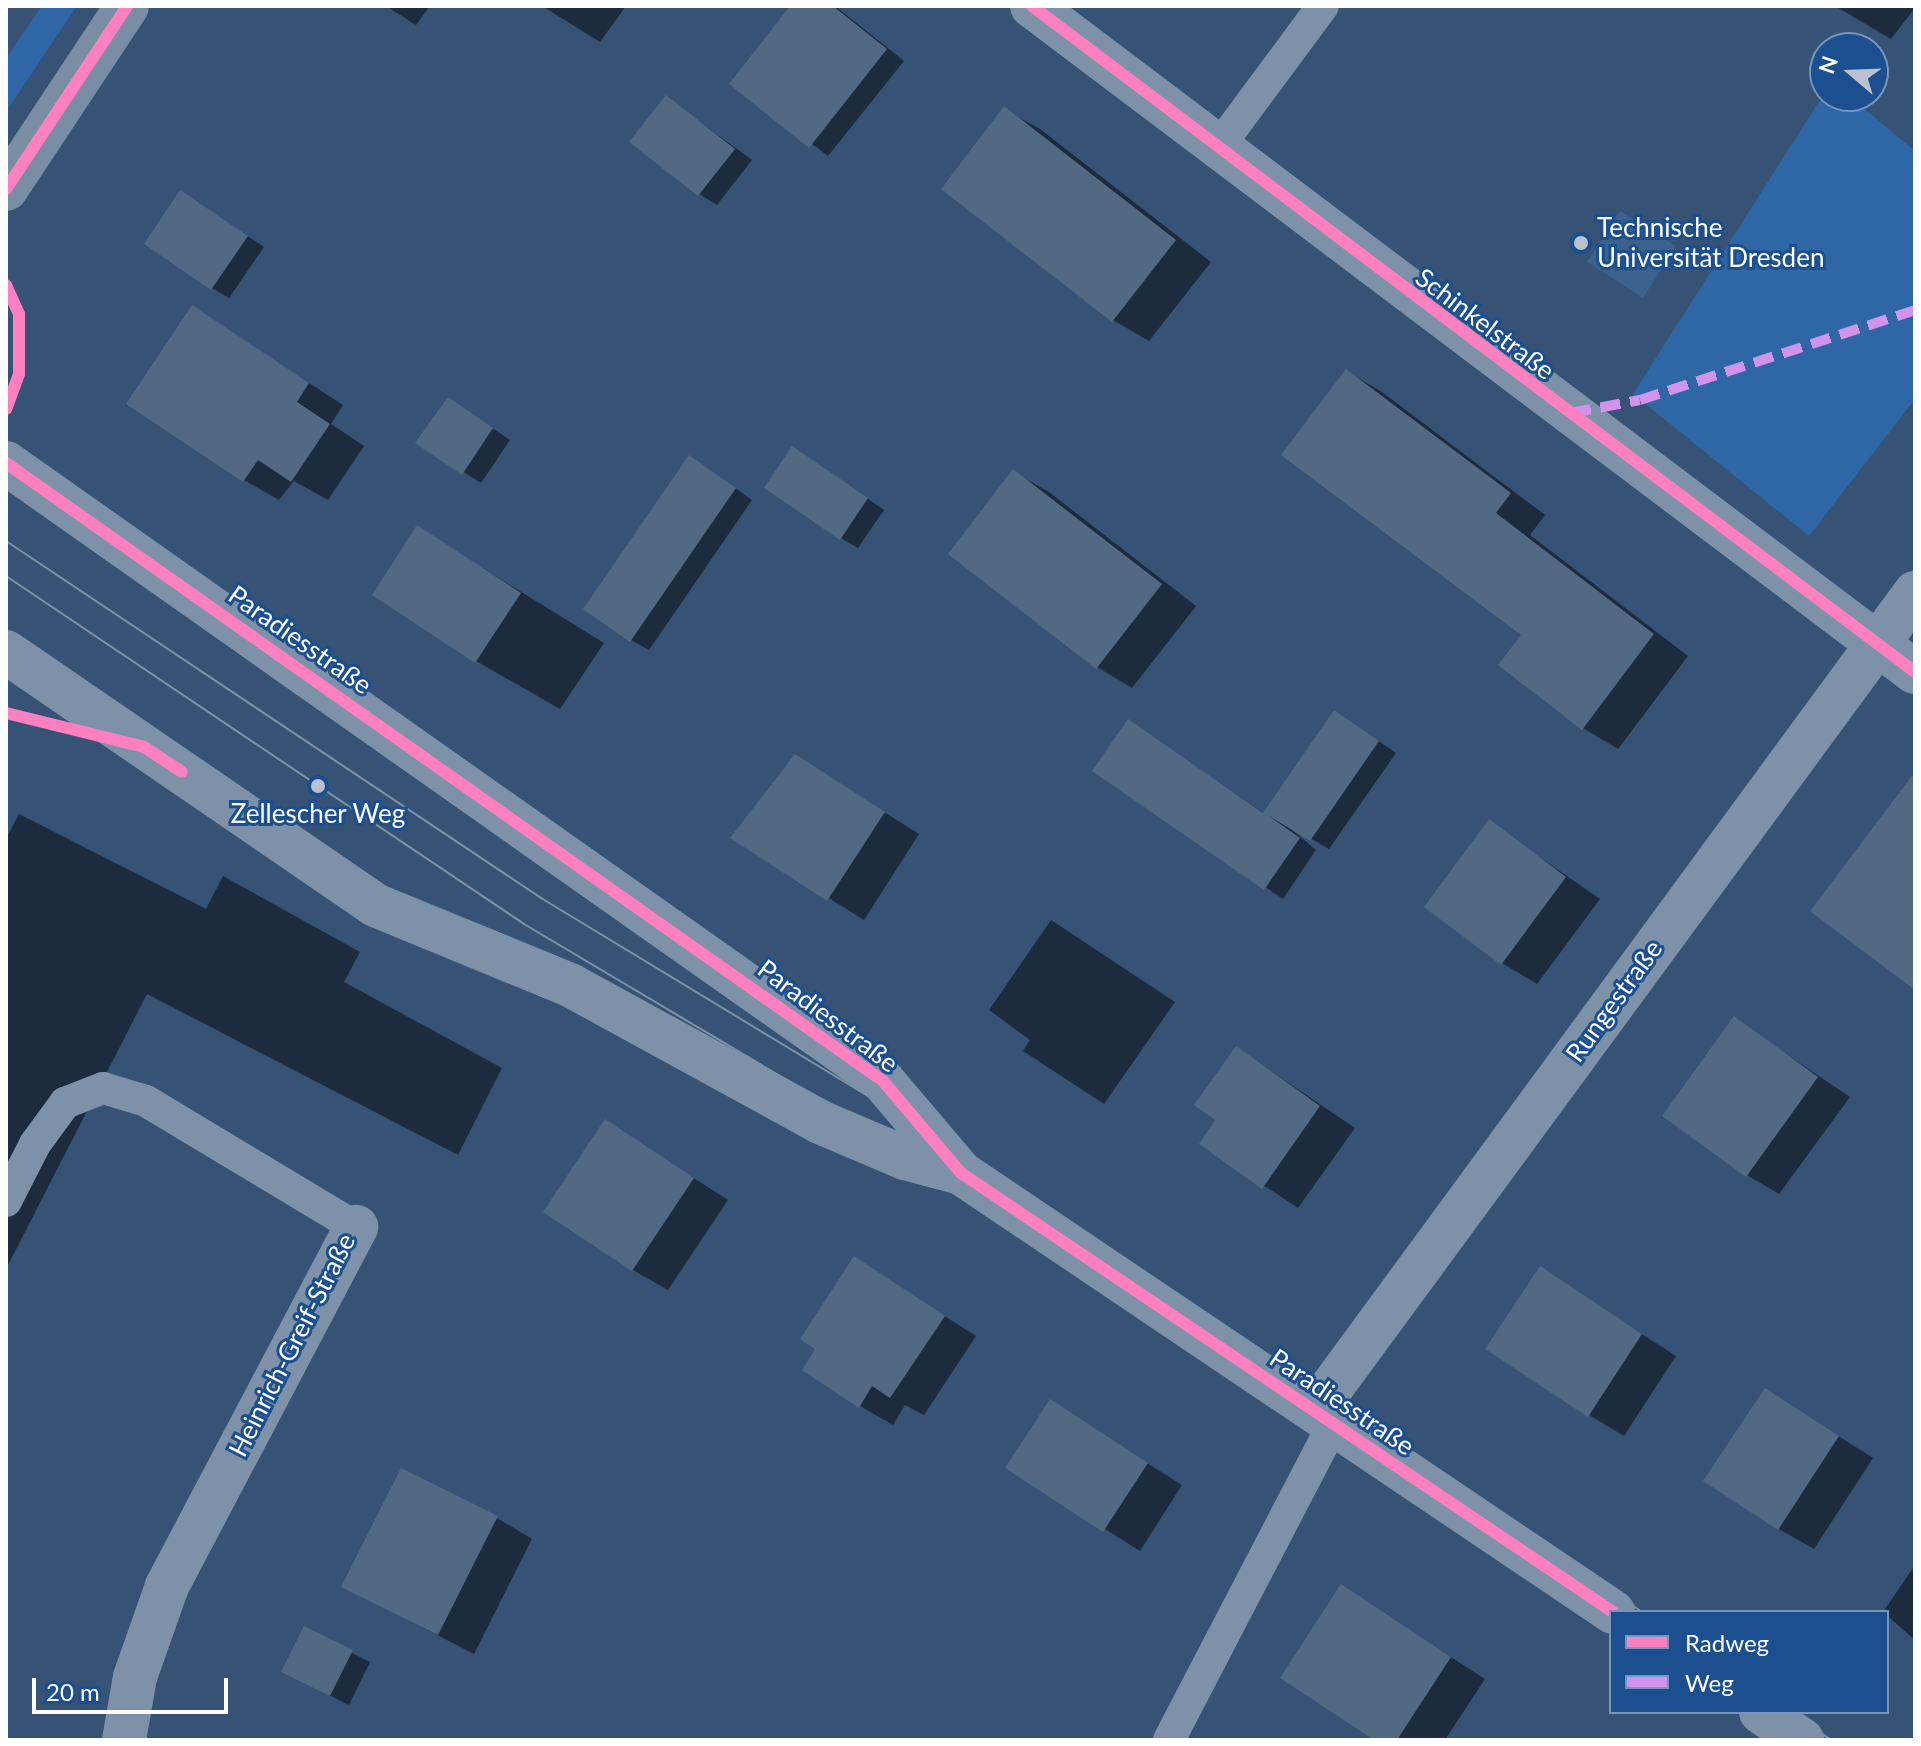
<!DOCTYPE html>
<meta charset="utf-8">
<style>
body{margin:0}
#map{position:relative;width:1921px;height:1746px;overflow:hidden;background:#365274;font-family:Lato,sans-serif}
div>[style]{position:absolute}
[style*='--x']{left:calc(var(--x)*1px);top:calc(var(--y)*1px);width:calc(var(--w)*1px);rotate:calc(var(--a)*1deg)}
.green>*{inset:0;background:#2f66a5}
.water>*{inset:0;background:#3b618d}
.shadow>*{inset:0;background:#0007}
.building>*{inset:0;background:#526984}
.lane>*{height:32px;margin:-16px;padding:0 16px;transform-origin:16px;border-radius:16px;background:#7d92a8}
.street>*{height:44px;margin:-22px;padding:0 22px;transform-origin:22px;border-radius:22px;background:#7d92a8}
.secondary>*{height:44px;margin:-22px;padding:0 22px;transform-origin:22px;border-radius:22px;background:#798da4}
.tram>*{height:2px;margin:-1px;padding:0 1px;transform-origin:1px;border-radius:1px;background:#7e92a7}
.quiet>*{height:10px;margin-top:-5px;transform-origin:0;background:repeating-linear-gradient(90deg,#d193ec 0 20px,transparent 0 30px)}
.cycleway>*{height:12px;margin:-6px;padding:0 6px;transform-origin:6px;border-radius:6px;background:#ff80c0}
.dots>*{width:22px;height:22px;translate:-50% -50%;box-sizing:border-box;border:4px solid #1b4f8f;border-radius:50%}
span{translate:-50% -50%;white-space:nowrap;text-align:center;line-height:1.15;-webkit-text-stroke:6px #1b4f8f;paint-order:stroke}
.poi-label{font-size:26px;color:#fff}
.left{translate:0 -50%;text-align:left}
.street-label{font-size:26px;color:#fff}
.frame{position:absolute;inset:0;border:8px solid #fff;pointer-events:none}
.legend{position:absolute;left:1609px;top:1610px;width:280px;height:104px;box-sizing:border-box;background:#1b4f8f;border:2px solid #7695bc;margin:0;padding:10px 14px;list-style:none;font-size:24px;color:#fff}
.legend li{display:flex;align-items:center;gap:16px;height:40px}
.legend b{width:40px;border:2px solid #7695bc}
.north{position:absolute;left:1809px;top:32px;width:80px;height:80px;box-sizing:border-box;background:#1b4f8f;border:2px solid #7695bc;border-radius:50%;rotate:289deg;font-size:22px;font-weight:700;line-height:32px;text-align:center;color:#fff}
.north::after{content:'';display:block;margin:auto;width:28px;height:36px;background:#b9c2ce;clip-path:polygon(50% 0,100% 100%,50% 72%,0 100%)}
.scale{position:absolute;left:32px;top:1678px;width:196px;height:36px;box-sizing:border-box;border:4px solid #fff;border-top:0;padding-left:10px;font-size:24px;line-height:28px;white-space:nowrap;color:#fff;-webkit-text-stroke:6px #1b4f8f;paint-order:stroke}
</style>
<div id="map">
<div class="green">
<i style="clip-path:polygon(42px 6px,77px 6px,6px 112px,6px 58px)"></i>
<i style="clip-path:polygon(1825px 92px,1825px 96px,1849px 96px,1915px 151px,1915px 399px,1809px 536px,1633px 394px)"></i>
</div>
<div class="water">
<i style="clip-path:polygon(1620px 211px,1676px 246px,1643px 298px,1587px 262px)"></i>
</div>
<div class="shadow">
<i style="clip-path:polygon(386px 6px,430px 6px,416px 25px)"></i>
<i style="clip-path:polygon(542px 6px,626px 6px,600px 42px)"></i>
<i style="clip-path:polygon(793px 6px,835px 6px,904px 61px,828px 156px,731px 83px)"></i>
<i style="clip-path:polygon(1835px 6px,1915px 6px,1915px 8px,1891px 39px)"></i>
<i style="clip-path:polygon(666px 97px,752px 160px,717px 205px,699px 194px)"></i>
<i style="clip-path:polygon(1004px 109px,1040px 129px,1211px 262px,1149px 341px,1113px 320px,944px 188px)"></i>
<i style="clip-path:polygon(198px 203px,264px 247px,229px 298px,212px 288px)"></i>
<i style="clip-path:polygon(193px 308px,343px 405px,331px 424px,364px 446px,328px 500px,294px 481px,279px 500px,244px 480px)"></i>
<i style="clip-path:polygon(1346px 371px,1382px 392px,1545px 515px,1530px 535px,1688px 656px,1618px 749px,1583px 728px)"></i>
<i style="clip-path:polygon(466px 410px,510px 440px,481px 483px,418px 443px)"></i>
<i style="clip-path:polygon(810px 459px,884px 510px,858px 548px,841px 538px)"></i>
<i style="clip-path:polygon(707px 468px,752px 500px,649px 650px,631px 640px)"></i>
<i style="clip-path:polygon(1014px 472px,1049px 492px,1196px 606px,1132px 688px,1097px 667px)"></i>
<i style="clip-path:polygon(418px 528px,604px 643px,560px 709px,476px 661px)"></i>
<i style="clip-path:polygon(1129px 721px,1265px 814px,1352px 723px,1396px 753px,1329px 849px,1284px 823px,1316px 850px,1283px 899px,1094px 770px)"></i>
<i style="clip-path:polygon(795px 756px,919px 834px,864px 920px,733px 838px)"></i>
<i style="clip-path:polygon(19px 814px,206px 909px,223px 876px,360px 952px,344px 982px,502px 1068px,458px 1155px,147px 994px,6px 1269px,6px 839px)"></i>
<i style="clip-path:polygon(1489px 822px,1600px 899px,1537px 984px,1502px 963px)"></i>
<i style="clip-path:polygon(1051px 920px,1175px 1002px,1104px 1104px,1023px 1051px,1030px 1040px,989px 1010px)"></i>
<i style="clip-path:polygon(1734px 1019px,1850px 1097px,1779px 1194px,1747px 1175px)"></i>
<i style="clip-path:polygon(1237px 1048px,1355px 1128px,1298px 1208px,1201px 1144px,1218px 1119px)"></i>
<i style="clip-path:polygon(606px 1122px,728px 1200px,668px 1290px,633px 1270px)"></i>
<i style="clip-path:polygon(855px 1259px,976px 1336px,924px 1415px,905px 1405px,893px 1425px,860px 1406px)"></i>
<i style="clip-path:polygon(1541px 1269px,1676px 1356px,1624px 1436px,1589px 1415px)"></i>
<i style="clip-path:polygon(1766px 1390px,1873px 1458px,1814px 1549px,1779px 1529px)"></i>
<i style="clip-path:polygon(1050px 1402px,1182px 1485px,1140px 1551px,1008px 1468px)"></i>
<i style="clip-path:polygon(497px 1518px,532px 1539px,474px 1654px,344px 1587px)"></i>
<i style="clip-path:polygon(1915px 1565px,1915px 1640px,1883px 1612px)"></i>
<i style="clip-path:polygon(1342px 1587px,1485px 1679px,1445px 1740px,1378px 1740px)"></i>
<i style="clip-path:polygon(305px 1629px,370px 1662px,349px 1705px,301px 1681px)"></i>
</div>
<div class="building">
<i style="clip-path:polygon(790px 6px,833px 6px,887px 49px,809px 148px,729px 84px)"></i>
<i style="clip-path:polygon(666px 95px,735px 149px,698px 196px,629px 142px)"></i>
<i style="clip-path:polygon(1004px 106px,1176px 240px,1112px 322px,941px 189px)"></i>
<i style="clip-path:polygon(180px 190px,248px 236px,211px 290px,144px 244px)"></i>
<i style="clip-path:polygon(192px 305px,309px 383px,297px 402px,330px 424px,291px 482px,258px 460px,243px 482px,126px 404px)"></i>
<i style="clip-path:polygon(1346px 369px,1511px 493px,1496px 513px,1654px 634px,1582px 730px,1498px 665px,1521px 635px,1281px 455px)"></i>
<i style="clip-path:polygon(448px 397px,493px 428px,462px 475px,415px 443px)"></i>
<i style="clip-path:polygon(792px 446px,868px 498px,840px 540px,764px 488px)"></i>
<i style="clip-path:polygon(689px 455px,736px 488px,630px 642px,583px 609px)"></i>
<i style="clip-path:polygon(1013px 469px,1162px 584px,1096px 669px,948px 554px)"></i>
<i style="clip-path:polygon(417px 525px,521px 593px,475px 663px,372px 595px)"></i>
<i style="clip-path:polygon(1334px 710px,1379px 741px,1310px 841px,1269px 816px,1300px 838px,1264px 890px,1092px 771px,1128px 719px,1263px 813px)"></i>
<i style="clip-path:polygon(795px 754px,885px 812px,827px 901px,730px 838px)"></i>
<i style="clip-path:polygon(1915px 772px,1915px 990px,1810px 911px)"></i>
<i style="clip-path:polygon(1489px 819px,1566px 877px,1501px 965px,1424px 907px)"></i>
<i style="clip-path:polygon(1734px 1016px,1818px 1077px,1746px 1177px,1662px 1116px)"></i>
<i style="clip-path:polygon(1236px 1046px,1320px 1106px,1262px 1189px,1199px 1144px,1215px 1120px,1194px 1105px)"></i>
<i style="clip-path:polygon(605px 1119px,694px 1178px,632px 1271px,543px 1212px)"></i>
<i style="clip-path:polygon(854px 1256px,945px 1316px,890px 1398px,872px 1386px,859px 1408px,802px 1370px,815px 1349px,800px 1339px)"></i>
<i style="clip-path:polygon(1540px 1266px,1642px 1334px,1588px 1417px,1485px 1349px)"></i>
<i style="clip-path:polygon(1765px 1388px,1839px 1436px,1778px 1530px,1703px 1481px)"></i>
<i style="clip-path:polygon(1050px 1399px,1148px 1463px,1103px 1532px,1005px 1468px)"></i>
<i style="clip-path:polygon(401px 1468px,498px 1516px,438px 1635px,341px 1587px)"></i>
<i style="clip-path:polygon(1341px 1584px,1451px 1657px,1397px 1740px,1374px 1740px,1280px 1678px)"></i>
<i style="clip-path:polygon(304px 1626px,353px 1650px,330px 1696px,281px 1672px)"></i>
</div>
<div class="lane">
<i style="--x:1217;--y:149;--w:178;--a:-53.5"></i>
<i style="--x:6;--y:1201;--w:64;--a:-63"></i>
<i style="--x:35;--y:1144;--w:51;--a:-53.8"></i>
<i style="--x:65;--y:1103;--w:41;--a:-21.5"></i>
<i style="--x:103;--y:1088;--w:45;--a:16.8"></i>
<i style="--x:146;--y:1101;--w:245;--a:31"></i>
<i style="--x:1169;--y:1740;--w:357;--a:-62.5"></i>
</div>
<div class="street">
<i style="--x:1032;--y:6;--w:1106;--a:37.03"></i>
<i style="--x:6;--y:463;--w:1073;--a:35.17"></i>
<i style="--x:883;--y:1081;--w:121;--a:49.7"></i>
<i style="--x:961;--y:1173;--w:786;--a:33.95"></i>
<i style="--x:6;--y:652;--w:447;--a:34.4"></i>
<i style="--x:375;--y:905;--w:211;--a:22.3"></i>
<i style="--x:570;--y:985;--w:285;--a:28.7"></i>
<i style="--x:820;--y:1122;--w:92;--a:23"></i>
<i style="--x:905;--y:1158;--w:58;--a:15"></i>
<i style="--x:1315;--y:1410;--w:1014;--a:-53.71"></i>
<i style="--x:1761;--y:1712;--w:50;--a:34.3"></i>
<i style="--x:124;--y:1740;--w:64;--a:-80.1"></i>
<i style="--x:135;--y:1677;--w:96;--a:-70.6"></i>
<i style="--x:167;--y:1586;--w:406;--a:-62.2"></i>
</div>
<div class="secondary">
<i style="--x:6;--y:189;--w:219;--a:-56.5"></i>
</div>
<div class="tram">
<i style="--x:6;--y:541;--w:643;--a:33.71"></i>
<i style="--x:541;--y:898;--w:450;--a:31.2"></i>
<i style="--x:926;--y:1131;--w:863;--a:33.89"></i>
<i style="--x:6;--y:576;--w:624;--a:33.89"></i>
<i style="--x:524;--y:924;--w:337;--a:30.7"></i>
<i style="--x:814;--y:1096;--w:957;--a:33.62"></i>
<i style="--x:1739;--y:1712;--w:50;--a:33.7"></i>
<i style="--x:1790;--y:1712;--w:50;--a:34.3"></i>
</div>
<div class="quiet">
<i style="--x:1571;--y:413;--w:70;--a:-10.7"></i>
<i style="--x:1640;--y:400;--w:289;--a:-18.1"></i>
</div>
<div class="cycleway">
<i style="--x:1032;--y:6;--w:1106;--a:37.03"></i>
<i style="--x:6;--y:189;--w:219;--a:-56.5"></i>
<i style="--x:6;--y:285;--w:32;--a:66"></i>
<i style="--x:19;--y:314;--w:60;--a:90"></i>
<i style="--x:19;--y:374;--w:37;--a:110"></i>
<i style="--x:6;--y:463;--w:1073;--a:35.17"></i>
<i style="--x:883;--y:1081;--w:121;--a:49.7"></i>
<i style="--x:961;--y:1173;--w:786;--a:33.95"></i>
<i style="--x:6;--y:713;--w:142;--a:13.8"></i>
<i style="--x:144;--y:747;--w:45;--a:33.3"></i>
</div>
<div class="dots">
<i style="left:1581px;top:243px;background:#b9c2ce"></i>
<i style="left:318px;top:786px;background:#b9c2ce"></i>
</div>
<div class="poi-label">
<span class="left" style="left:1597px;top:243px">Technische<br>Universität Dresden</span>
<span style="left:318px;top:814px">Zellescher Weg</span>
</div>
<div class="street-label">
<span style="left:1485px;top:324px;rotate:37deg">Schinkelstraße</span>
<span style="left:300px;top:640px;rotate:35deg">Paradiesstraße</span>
<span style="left:1614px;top:1001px;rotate:-54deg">Rungestraße</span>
<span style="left:828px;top:1016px;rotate:37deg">Paradiesstraße</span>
<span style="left:292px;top:1345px;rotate:-63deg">Heinrich-Greif-Straße</span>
<span style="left:1342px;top:1402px;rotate:34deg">Paradiesstraße</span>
</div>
<div class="frame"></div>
<ul class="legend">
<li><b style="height:10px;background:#ff80c0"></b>Radweg</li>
<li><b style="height:10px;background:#d193ec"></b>Weg</li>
</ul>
<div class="north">N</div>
<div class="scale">20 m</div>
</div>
